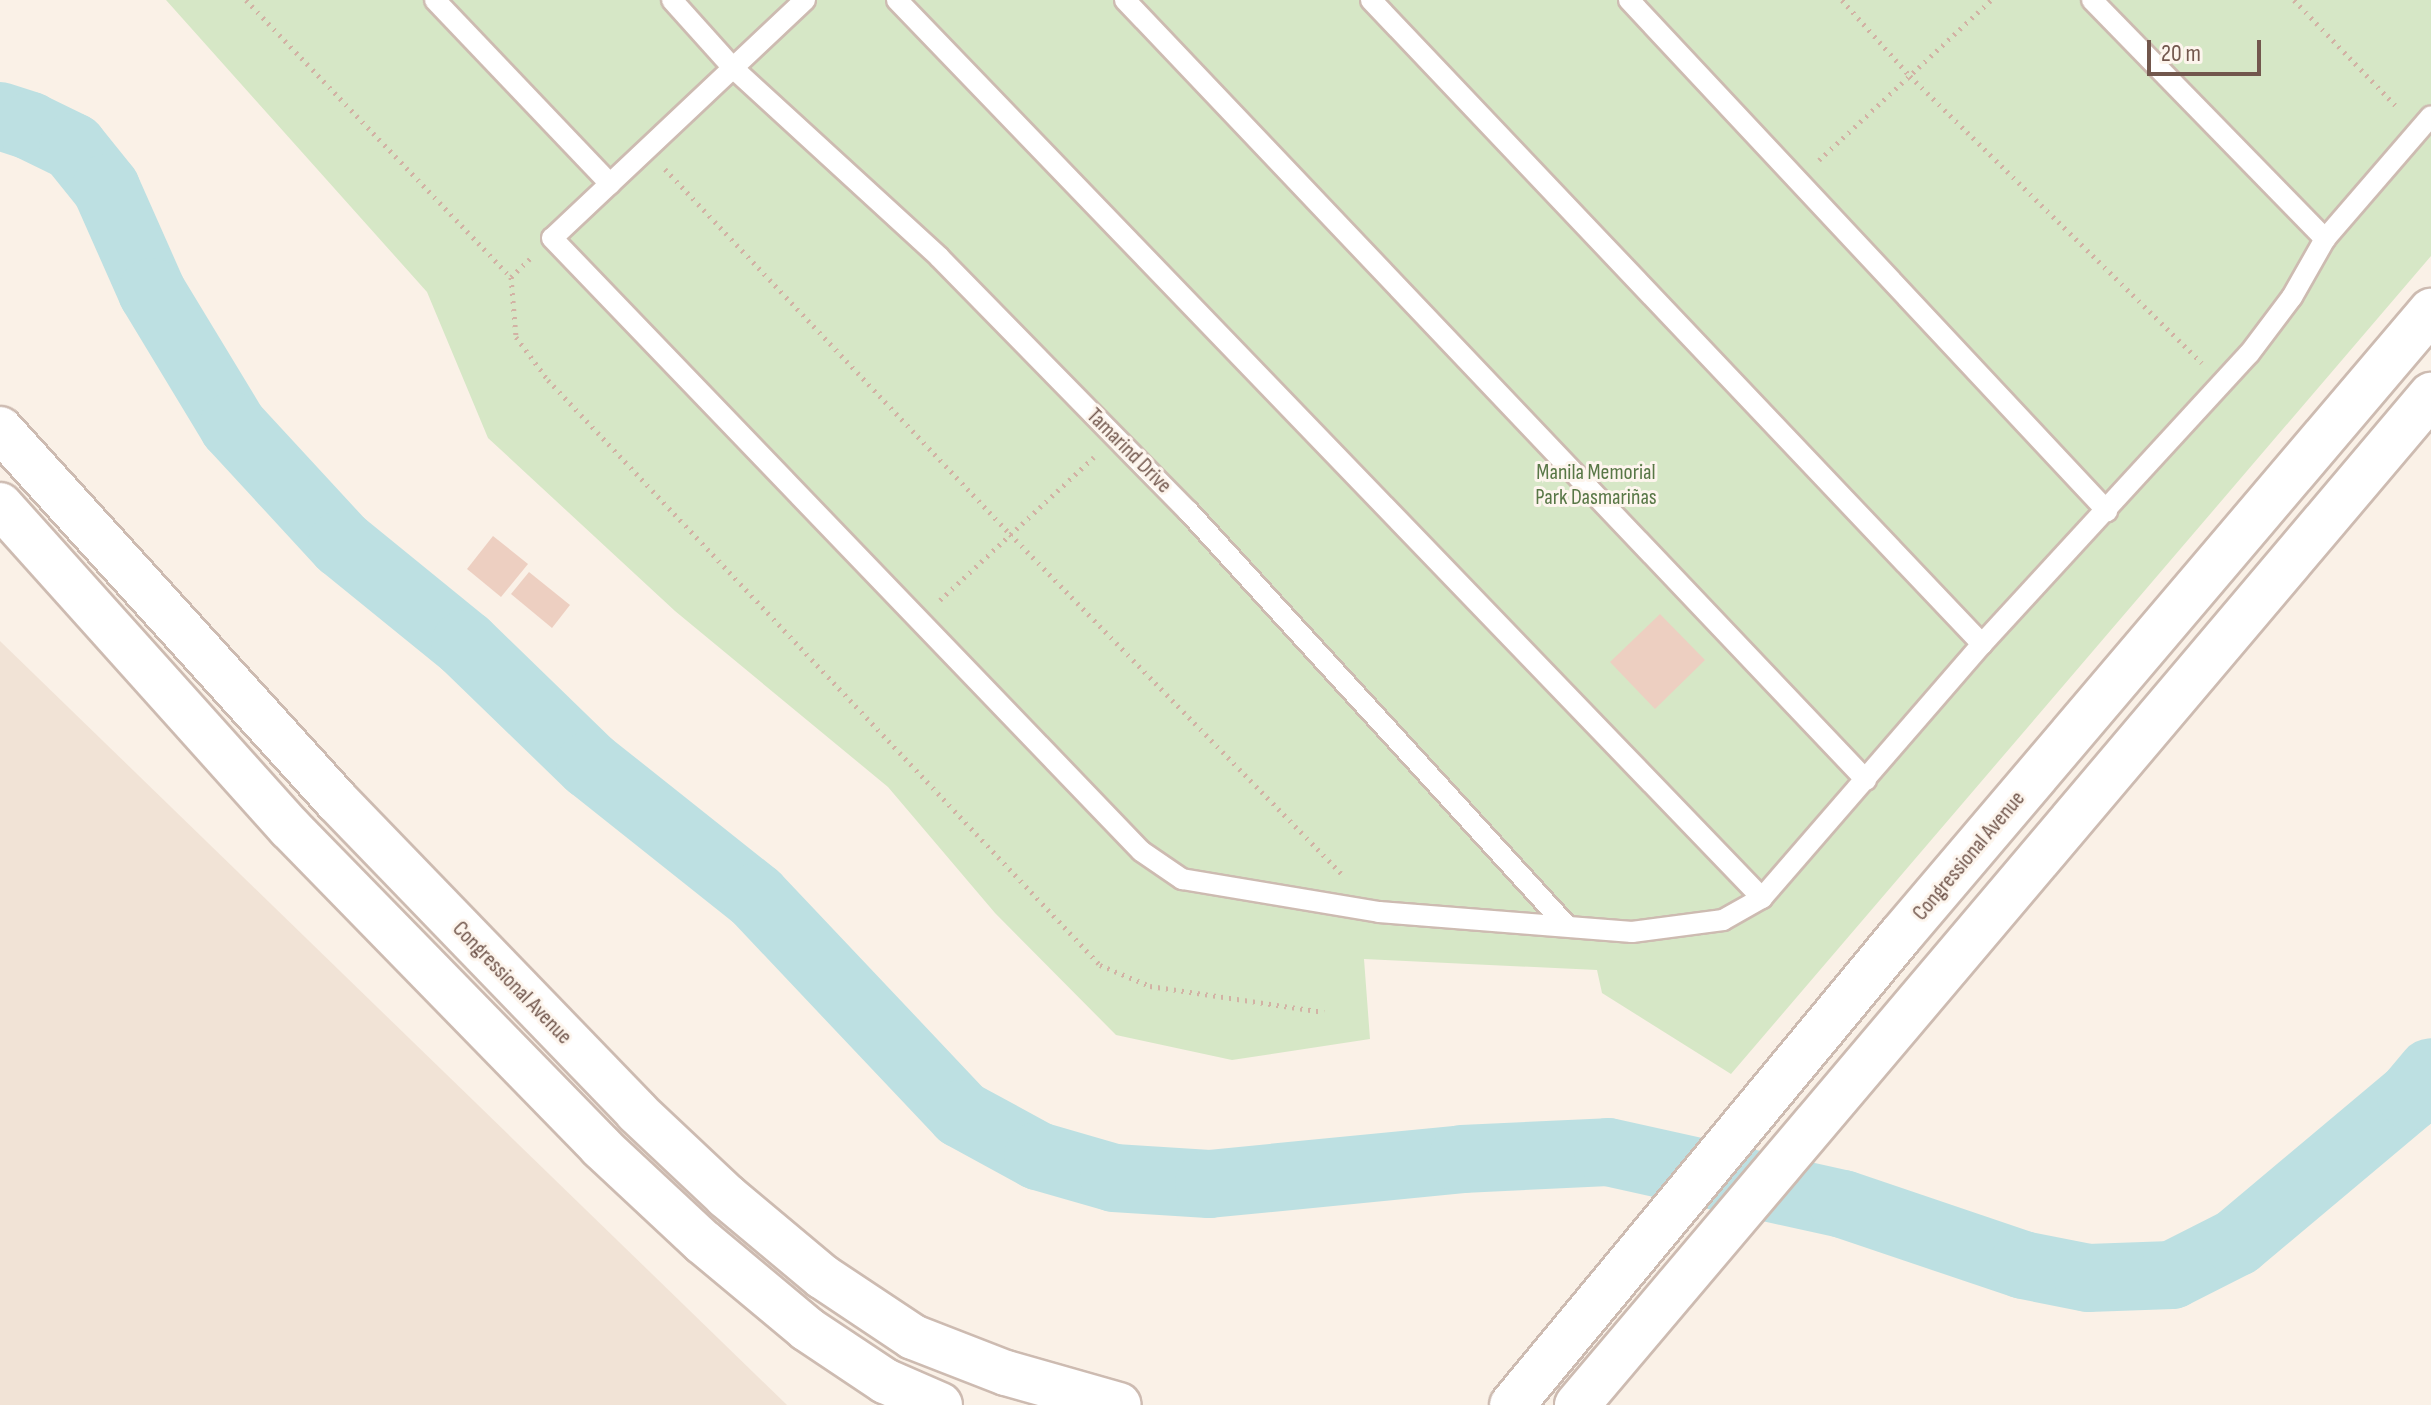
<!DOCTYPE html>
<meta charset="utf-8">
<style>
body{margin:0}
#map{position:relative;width:2431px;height:1405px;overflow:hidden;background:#faf1e7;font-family:"Sofia Sans Condensed",sans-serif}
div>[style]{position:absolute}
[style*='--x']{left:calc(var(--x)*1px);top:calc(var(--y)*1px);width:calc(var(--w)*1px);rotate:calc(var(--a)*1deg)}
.residential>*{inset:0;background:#f1e3d6}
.green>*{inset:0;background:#d6e7c6}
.river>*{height:68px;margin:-34px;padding:0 34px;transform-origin:34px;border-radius:34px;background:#bde0e2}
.building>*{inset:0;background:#edcfc1}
.path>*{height:5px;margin-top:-2.5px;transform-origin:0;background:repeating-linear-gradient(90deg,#d2b2a4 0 2px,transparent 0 8px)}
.roads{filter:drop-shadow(2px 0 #cdbbb1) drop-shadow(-2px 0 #cdbbb1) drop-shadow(0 2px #cdbbb1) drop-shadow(0 -2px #cdbbb1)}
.service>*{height:20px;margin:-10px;padding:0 10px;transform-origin:10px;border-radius:10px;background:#fff}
.secondary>*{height:44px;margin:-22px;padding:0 22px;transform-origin:22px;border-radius:22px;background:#fff}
span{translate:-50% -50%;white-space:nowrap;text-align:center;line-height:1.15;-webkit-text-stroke:6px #fdf5ed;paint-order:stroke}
.street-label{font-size:22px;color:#72574d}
.park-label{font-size:22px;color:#587746}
.scale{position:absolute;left:2147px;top:40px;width:114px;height:36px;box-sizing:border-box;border:4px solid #72574d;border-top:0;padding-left:10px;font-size:24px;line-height:28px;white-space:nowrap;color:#72574d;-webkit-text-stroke:6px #fdf5ed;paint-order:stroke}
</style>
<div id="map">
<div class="residential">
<i style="clip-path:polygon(0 641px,787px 1405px,0 1405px)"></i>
</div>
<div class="green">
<i style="clip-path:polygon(166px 0,2431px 0,2431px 256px,1731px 1074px,1602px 993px,1597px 970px,1364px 959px,1370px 1039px,1232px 1060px,1116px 1035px,995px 913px,888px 787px,675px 611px,488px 438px,427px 292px)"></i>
</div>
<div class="river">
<i style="--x:0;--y:116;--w:32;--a:18"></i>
<i style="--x:30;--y:126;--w:48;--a:26"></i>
<i style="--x:73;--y:147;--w:53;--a:51.2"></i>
<i style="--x:106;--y:188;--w:114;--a:66.1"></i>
<i style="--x:152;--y:292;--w:157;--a:58.8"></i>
<i style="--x:233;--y:426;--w:161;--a:47.3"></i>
<i style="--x:342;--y:544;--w:159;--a:39.1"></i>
<i style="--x:465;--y:644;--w:174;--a:44.1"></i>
<i style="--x:590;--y:765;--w:212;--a:38.5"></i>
<i style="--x:756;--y:897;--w:299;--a:46.6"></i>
<i style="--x:961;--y:1114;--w:88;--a:28.6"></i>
<i style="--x:1038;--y:1156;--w:79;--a:16.1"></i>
<i style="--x:1114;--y:1178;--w:95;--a:3.6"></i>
<i style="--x:1209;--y:1184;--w:254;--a:-5.6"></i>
<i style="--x:1462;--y:1159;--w:146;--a:-2.7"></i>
<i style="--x:1608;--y:1152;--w:241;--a:12.5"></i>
<i style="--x:1843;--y:1204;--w:190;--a:18.7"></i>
<i style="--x:2023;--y:1265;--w:66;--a:11.3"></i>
<i style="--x:2088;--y:1278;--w:84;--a:-2"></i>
<i style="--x:2172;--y:1275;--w:73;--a:-26.9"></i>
<i style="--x:2237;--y:1242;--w:227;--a:-40"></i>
<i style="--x:2411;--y:1096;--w:31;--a:-50"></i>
</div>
<div class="building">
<i style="clip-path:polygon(493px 536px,528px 564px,501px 597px,467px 569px)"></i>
<i style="clip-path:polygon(529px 572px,570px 605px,552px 628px,511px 594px)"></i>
<i style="clip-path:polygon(1660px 614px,1705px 660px,1655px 709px,1610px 662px)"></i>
</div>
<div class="path">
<i style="--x:246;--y:0;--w:383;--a:46.3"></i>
<i style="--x:511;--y:277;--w:60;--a:85.2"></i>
<i style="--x:516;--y:337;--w:54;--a:53.3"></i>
<i style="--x:548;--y:380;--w:804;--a:46.66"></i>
<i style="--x:1100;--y:965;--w:54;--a:22.8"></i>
<i style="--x:1150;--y:986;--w:176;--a:8.5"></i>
<i style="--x:1842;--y:0;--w:102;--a:48.2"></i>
<i style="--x:1910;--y:76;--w:409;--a:44.5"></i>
<i style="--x:2294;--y:0;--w:151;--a:46.1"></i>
<i style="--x:1819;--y:160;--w:235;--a:-42.9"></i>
<i style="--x:665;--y:169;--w:502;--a:46.61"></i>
<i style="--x:1010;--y:534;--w:479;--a:45.7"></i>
<i style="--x:511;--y:277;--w:28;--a:-44"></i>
<i style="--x:940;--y:600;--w:210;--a:-42.9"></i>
</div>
<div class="roads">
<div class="service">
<i style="--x:435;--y:0;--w:254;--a:46.4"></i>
<i style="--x:672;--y:0;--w:91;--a:48.1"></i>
<i style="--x:733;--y:68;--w:280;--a:42.5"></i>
<i style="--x:939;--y:257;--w:356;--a:45.6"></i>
<i style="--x:1188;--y:511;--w:559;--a:47.61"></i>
<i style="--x:805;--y:0;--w:347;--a:136.7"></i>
<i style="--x:552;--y:238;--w:850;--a:46.14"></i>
<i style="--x:1141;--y:851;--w:50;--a:34.3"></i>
<i style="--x:1182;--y:879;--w:200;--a:9.5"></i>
<i style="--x:1379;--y:912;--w:254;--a:4.5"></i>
<i style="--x:1632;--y:932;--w:92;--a:-7.5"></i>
<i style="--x:1723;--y:920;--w:45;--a:-29.4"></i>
<i style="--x:1762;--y:898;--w:336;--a:-49.1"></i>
<i style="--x:1982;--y:644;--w:394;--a:-47.4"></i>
<i style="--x:2249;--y:354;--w:71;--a:-53"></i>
<i style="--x:2292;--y:297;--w:67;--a:-60.4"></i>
<i style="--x:2325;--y:239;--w:162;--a:-49.2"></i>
<i style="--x:897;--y:0;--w:1247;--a:46.07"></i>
<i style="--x:1125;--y:0;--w:1076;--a:46.47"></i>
<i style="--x:1371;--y:0;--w:888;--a:46.51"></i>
<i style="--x:1629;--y:0;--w:700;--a:46.91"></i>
<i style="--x:2092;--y:0;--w:334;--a:45.7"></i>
</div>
<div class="secondary">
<i style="--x:0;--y:429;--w:502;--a:47.83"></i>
<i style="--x:337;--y:801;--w:432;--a:46"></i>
<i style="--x:637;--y:1112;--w:122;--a:43.3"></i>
<i style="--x:726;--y:1196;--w:126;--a:39.9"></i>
<i style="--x:823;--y:1277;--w:108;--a:33.7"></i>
<i style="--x:913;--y:1337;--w:100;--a:21.2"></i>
<i style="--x:1006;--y:1373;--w:117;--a:15.8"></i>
<i style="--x:0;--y:505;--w:434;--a:48.1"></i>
<i style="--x:290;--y:828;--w:446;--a:45.7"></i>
<i style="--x:601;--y:1147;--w:139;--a:43"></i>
<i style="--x:703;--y:1242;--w:136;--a:39.9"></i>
<i style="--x:807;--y:1329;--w:94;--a:33.7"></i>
<i style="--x:885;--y:1381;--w:60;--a:23.6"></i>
<i style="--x:1512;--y:1405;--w:610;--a:-50.39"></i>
<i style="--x:1901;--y:935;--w:819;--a:-49.66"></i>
<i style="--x:1577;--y:1405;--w:1323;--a:-49.78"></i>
</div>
</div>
<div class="street-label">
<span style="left:1129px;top:451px;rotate:45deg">Tamarind Drive</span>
<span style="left:1969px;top:856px;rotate:-50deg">Congressional Avenue</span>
<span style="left:512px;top:983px;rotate:46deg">Congressional Avenue</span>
</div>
<div class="park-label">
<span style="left:1596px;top:485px">Manila Memorial<br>Park Dasmariñas</span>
</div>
<div class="scale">20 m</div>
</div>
